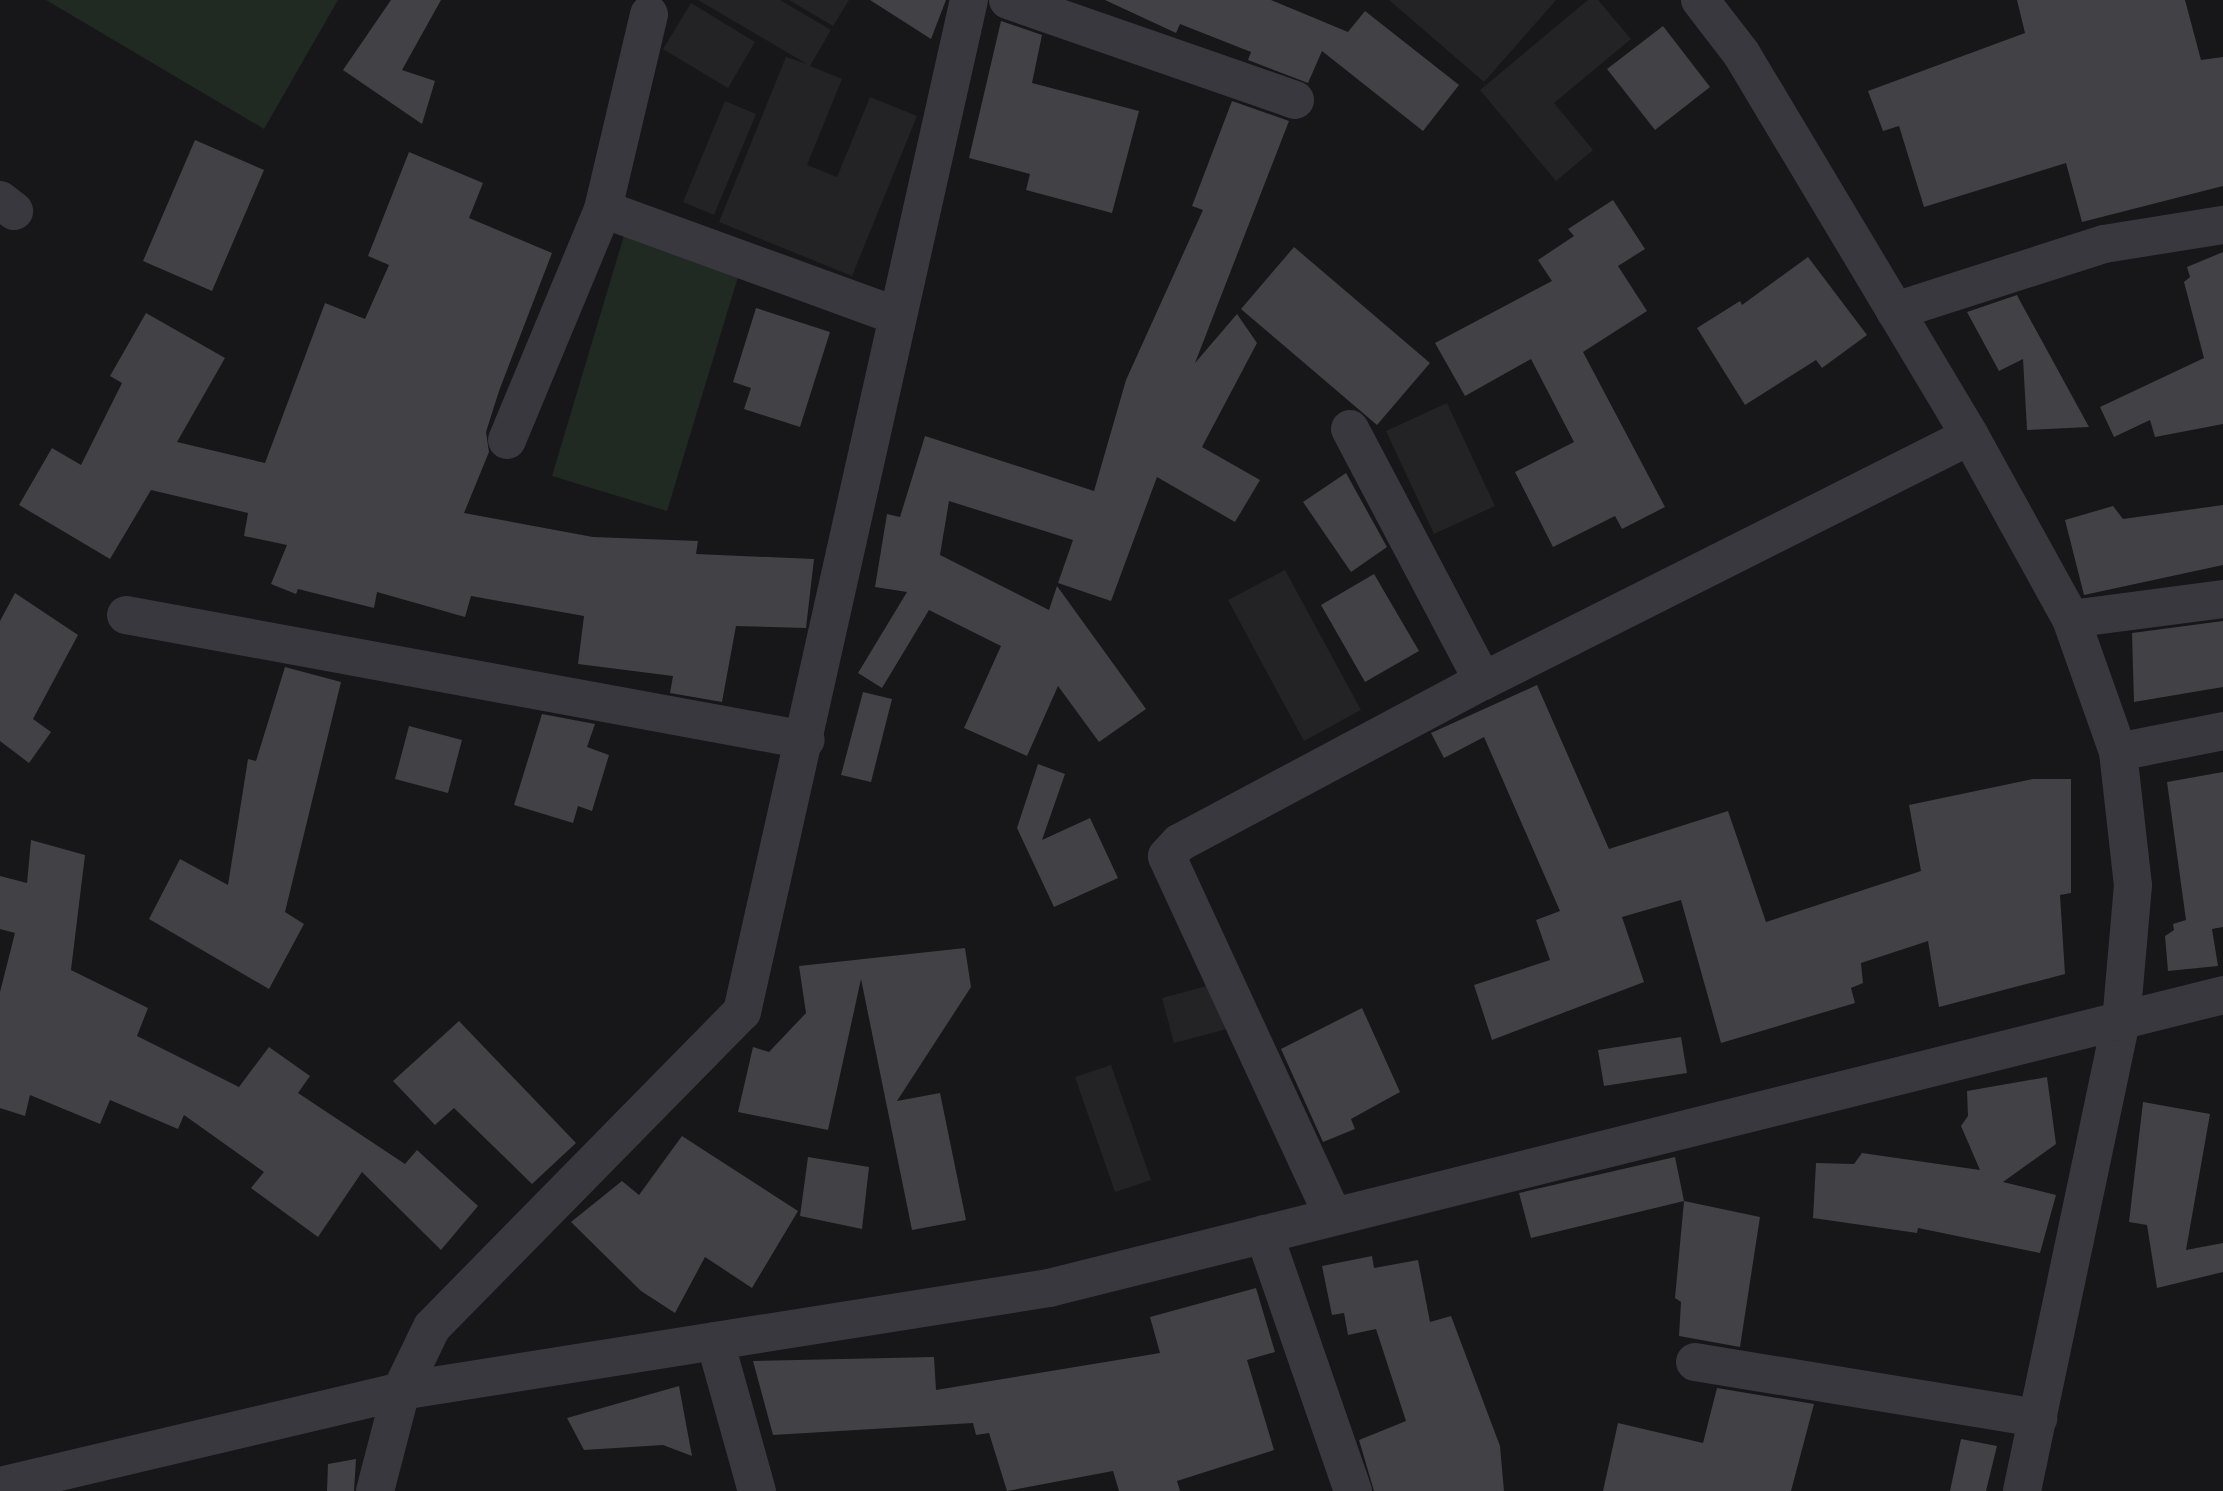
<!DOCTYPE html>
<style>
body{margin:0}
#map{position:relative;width:2223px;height:1491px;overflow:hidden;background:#171719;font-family:Raleway,sans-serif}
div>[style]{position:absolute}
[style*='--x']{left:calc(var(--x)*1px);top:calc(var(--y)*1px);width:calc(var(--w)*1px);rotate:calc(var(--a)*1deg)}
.built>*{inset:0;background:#232326}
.green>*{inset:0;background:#212923}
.building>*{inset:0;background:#414146}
.minor>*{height:38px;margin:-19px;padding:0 19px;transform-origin:19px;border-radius:19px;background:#38383e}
span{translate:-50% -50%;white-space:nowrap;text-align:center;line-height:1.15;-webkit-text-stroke:8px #121214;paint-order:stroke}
</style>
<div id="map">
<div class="built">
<i style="clip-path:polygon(698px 0,780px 0,831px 30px,810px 66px,842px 79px,807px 165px,837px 177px,870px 97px,917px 116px,852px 276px,719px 222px,786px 57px,807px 64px)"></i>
<i style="clip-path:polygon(789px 0,849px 0,833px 26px)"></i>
<i style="clip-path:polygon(1389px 0,1556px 0,1484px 82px)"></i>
<i style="clip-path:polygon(1588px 0,1598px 0,1631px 39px,1554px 103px,1593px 150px,1556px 181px,1480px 90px)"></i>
<i style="clip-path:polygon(691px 3px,755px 42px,728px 88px,663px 49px)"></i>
<i style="clip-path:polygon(725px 101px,756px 114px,714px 215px,683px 202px)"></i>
<i style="clip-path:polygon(1447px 403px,1495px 506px,1434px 534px,1386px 431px)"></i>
<i style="clip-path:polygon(1285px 570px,1361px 710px,1304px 741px,1228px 600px)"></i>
<i style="clip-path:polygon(1214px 984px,1227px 1029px,1174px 1043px,1162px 998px)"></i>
<i style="clip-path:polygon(1111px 1065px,1151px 1180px,1115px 1192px,1075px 1077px)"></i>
</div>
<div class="green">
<i style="clip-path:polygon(46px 0,338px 0,264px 129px)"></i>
<i style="clip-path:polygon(625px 232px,741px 267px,667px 511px,552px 476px)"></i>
</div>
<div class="building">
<i style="clip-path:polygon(391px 0,441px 0,402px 70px,435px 81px,422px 124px,343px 70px)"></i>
<i style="clip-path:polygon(870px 0,946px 0,931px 39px)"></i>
<i style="clip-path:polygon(1105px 0,1271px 0,1348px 32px,1365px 11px,1459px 85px,1423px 131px,1322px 51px,1308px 83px,1248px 60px,1251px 52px,1180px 24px,1176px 33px)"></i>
<i style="clip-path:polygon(2017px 0,2185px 0,2201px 60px,2223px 57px,2223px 186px,2082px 222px,2066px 163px,1924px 207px,1899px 126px,1883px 131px,1868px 91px,2025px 33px)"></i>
<i style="clip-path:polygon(1001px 21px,1042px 35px,1032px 83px,1139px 111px,1112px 213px,1026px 190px,1030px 174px,969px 158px)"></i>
<i style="clip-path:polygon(1663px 26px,1710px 87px,1655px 130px,1607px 69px)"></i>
<i style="clip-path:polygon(1232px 101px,1289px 121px,1195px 363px,1237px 314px,1257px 343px,1202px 447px,1260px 480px,1235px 522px,1157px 477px,1111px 601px,1058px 583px,1073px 540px,949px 501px,940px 555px,1049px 610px,1057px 586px,1146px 709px,1099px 742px,1058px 686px,1027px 756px,964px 728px,1001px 646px,929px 610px,882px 688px,858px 673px,907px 592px,875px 587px,887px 514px,900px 517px,925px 436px,1094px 491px,1126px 380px,1203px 210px,1192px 206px)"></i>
<i style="clip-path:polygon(195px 140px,264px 170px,212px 291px,143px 261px)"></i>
<i style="clip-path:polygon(409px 152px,483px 183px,469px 218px,552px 253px,499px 391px,486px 432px,489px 452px,464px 513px,593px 537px,698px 541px,696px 554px,814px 559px,806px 628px,736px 626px,722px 702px,670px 693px,673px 676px,578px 664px,584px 616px,471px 596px,465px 617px,377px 592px,374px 608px,298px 589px,296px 594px,271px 584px,287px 545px,244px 536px,248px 513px,151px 490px,110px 559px,19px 505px,52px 448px,81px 465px,122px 383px,110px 376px,146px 313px,225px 358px,177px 442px,265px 463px,325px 303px,365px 319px,389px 265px,368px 256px)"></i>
<i style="clip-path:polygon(1613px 200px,1645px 249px,1618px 266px,1647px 311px,1583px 352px,1665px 507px,1622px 529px,1615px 516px,1553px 547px,1515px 472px,1574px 442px,1531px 359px,1465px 396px,1435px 343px,1552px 281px,1538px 260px,1574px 236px,1568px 229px)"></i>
<i style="clip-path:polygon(1294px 247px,1430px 363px,1377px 425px,1241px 309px)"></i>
<i style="clip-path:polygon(2223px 252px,2223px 424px,2155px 437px,2150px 420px,2114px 437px,2100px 407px,2204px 358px,2184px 282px,2190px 277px,2187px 267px)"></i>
<i style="clip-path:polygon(1808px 257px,1867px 335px,1822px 368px,1816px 360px,1745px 405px,1697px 328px,1740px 301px,1742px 305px)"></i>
<i style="clip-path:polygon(2017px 295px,2019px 299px,2089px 427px,2027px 430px,2023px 359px,1999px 371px,1967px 312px)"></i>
<i style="clip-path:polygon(756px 308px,830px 332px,800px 427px,744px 409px,751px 388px,733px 382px)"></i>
<i style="clip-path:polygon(1346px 473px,1387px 547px,1351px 572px,1303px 502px)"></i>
<i style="clip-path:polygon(2223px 505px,2223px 565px,2084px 595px,2065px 520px,2113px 506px,2123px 519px)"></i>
<i style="clip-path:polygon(1374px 574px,1419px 651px,1365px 682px,1321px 605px)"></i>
<i style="clip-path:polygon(15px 593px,78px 635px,33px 719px,51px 732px,29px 763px,0 741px,0 621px)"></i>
<i style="clip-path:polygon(2223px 621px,2223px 687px,2134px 702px,2132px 633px)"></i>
<i style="clip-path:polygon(285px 667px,341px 682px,285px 912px,304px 924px,269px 989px,149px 919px,180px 859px,228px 885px,248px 759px,256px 761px)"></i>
<i style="clip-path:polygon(1537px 685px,1609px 849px,1728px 811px,1766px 922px,1921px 871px,1909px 805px,2033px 779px,2071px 779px,2071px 893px,2060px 895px,2065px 974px,1939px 1007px,1928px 941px,1861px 963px,1863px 983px,1851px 988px,1855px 1003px,1721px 1043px,1681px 900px,1622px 917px,1644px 982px,1492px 1040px,1474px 985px,1550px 960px,1536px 920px,1560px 911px,1484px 737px,1444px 758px,1431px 733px)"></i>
<i style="clip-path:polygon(863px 692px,892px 699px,871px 782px,841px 775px)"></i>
<i style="clip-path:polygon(542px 714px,595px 724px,587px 747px,609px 755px,592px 811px,578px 806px,573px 823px,514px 805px)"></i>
<i style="clip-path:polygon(409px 726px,462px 740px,448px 793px,395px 779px)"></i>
<i style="clip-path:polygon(1038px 764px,1065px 774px,1042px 840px,1090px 818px,1118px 878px,1054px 907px,1017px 828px)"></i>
<i style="clip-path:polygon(2223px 772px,2223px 927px,2212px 929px,2218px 966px,2168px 971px,2165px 936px,2174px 930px,2173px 924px,2186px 920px,2167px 782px)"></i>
<i style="clip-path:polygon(31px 840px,85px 855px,71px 970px,148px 1008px,137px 1036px,239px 1087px,269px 1047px,310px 1076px,298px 1093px,405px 1164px,417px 1150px,478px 1206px,441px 1250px,362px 1172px,318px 1237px,251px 1188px,264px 1172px,184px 1115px,178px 1129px,110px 1100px,100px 1124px,30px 1095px,25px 1116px,0 1108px,0 992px,15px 933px,0 929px,0 876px,27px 883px)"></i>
<i style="clip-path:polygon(965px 948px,971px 987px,897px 1101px,940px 1093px,966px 1220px,912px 1230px,861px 979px,828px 1130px,738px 1112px,753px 1047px,769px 1052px,806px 1013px,799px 966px)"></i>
<i style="clip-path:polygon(1362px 1008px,1400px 1092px,1351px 1119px,1355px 1129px,1323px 1142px,1281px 1049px)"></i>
<i style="clip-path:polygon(459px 1021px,576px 1143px,532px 1184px,454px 1108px,435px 1125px,393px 1081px)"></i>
<i style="clip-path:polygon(1681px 1037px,1687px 1073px,1604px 1086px,1598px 1050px)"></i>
<i style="clip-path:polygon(2047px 1077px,2056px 1144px,2003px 1182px,2056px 1195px,2040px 1253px,1918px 1228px,1917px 1233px,1813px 1218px,1816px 1163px,1854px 1164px,1862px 1153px,1980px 1170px,1961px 1126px,1968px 1116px,1967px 1091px)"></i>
<i style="clip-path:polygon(2143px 1102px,2210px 1114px,2186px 1250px,2223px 1243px,2223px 1272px,2157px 1288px,2147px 1225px,2129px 1222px)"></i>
<i style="clip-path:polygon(682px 1136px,798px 1211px,752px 1288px,705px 1257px,675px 1313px,641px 1291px,571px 1222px,622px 1181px,639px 1195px)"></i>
<i style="clip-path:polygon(808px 1157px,869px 1167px,862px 1229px,800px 1216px)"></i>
<i style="clip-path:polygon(1675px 1157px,1684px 1201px,1760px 1217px,1740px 1347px,1679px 1336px,1681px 1302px,1675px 1298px,1684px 1201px,1531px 1238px,1519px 1193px)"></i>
<i style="clip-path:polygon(1372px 1256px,1374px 1268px,1418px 1260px,1430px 1322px,1451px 1316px,1500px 1446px,1504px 1491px,1374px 1491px,1359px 1440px,1406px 1421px,1376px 1329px,1348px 1335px,1344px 1313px,1332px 1315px,1322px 1266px)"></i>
<i style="clip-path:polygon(1256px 1288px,1275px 1352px,1247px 1360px,1274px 1450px,1177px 1481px,1180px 1491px,1119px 1491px,1113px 1471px,1007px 1491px,989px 1433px,976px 1435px,973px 1423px,773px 1435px,753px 1361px,934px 1357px,936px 1390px,1160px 1353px,1150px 1317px)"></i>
<i style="clip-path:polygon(679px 1386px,692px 1456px,663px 1445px,584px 1450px,567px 1418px)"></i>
<i style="clip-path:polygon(1717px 1388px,1814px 1404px,1791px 1491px,1603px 1491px,1618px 1423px,1703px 1443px)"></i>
<i style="clip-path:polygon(1961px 1439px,1997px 1446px,1986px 1491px,1950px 1491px)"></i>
<i style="clip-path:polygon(356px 1459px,354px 1491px,327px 1491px,328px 1464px)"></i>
</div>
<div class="minor">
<i style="--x:1008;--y:0;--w:304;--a:19.2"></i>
<i style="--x:1700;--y:0;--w:67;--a:52.3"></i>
<i style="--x:1741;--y:53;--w:446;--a:59.1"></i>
<i style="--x:1970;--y:436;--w:209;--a:61.1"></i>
<i style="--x:2071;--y:619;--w:141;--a:70.5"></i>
<i style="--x:2118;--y:752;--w:134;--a:83.6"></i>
<i style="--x:2133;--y:885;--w:137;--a:95"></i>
<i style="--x:2121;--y:1021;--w:480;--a:101.9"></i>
<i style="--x:0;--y:200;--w:18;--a:38"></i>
<i style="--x:603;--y:209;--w:311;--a:20"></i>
<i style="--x:1895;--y:311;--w:219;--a:-17.8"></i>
<i style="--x:2104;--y:244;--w:121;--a:-9.1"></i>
<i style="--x:1350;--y:429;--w:285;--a:62.2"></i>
<i style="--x:507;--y:440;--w:250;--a:-67.4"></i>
<i style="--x:603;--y:209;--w:200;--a:-76.7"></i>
<i style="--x:126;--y:615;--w:691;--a:10.42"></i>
<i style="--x:2071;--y:619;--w:153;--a:-7.5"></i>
<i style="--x:2118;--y:752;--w:107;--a:-11.3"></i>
<i style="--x:1333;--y:1216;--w:396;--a:-114.8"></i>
<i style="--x:1167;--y:856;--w:18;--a:-47"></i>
<i style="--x:1179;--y:843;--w:344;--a:-28.1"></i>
<i style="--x:1483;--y:681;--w:545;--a:-26.71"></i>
<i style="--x:1264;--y:1234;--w:272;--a:70.9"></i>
<i style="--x:715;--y:1341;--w:156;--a:74.4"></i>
<i style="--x:1695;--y:1362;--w:348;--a:9.3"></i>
<i style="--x:0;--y:1486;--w:412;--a:-13.3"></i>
<i style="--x:401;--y:1391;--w:656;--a:-9.03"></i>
<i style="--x:1049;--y:1288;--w:1210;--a:-14.01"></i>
<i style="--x:375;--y:1491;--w:103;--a:-75.4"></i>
<i style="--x:401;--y:1391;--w:71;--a:-64.2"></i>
<i style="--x:432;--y:1327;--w:442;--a:-45.5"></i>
<i style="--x:742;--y:1012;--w:1037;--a:-77.36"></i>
</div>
</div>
